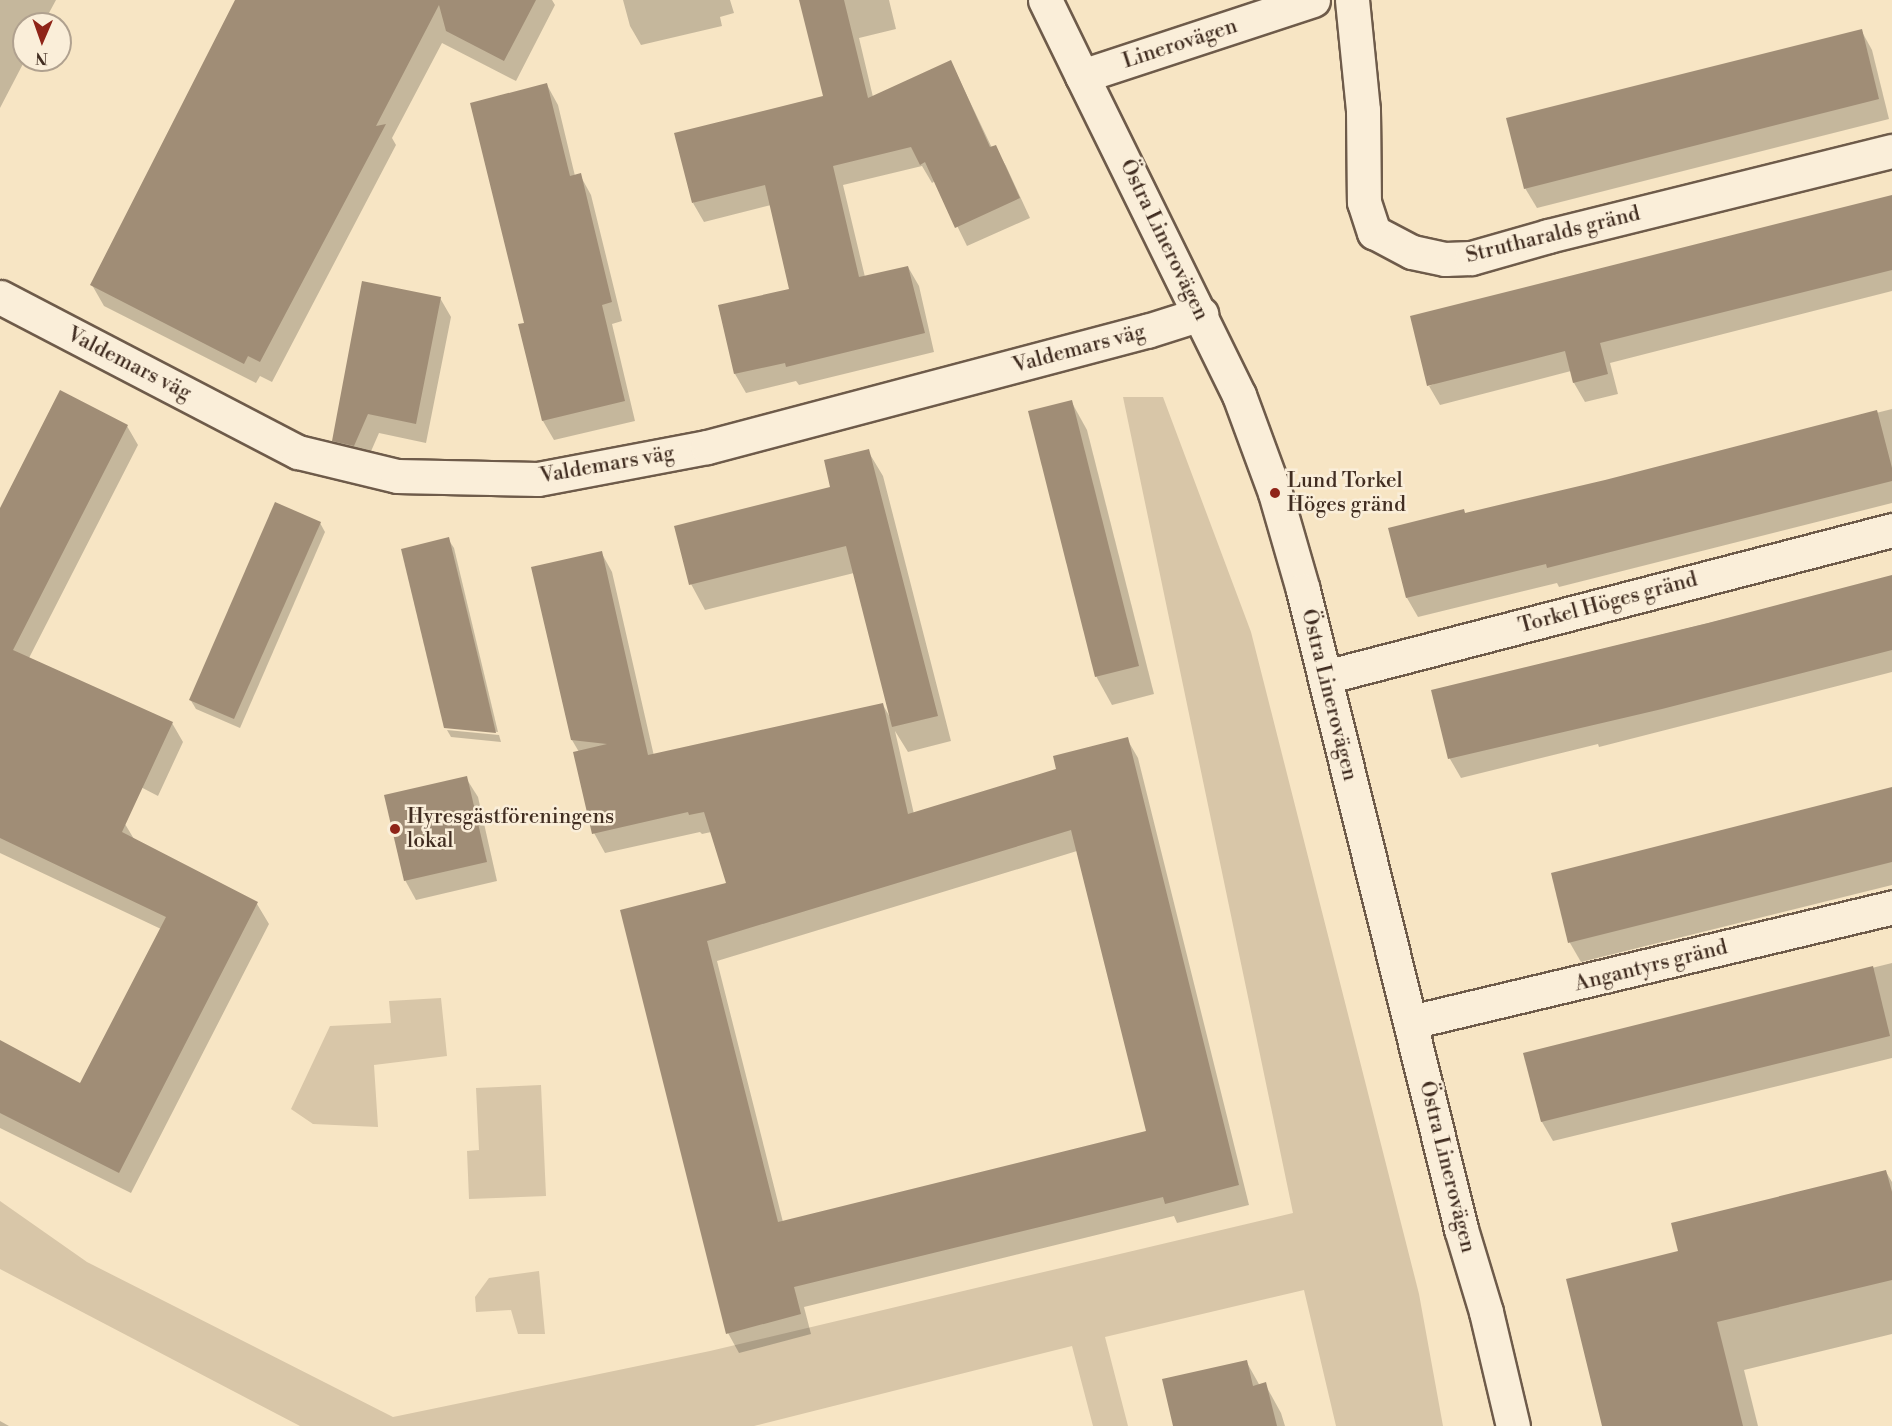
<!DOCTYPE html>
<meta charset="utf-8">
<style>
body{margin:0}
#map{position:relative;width:1892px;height:1426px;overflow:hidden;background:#f7e5c4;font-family:"Libre Bodoni",serif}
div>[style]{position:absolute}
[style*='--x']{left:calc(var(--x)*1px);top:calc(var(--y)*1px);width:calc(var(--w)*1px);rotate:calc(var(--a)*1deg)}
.green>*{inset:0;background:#d8c6a8}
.shadow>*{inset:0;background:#0003}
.building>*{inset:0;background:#a08d76}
.roads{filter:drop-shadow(2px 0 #6e5b4a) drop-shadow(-2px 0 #6e5b4a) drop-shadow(0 2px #6e5b4a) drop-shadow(0 -2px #6e5b4a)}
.minor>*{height:33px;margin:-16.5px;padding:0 16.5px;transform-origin:16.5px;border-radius:16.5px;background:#faeed9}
.tertiary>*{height:33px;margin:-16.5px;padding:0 16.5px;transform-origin:16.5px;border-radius:16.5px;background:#faeed9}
.dots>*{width:16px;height:16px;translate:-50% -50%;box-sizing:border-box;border:3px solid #faeed9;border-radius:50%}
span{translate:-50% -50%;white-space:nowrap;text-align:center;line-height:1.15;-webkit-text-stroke:5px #faeed9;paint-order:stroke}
.street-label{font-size:21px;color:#412d21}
.poi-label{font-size:21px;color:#412d21}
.left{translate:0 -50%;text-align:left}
.north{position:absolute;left:12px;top:12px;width:60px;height:60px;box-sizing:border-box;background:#faeed9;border:2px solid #b0a18f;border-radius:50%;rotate:182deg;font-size:16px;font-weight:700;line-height:24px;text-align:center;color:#412d21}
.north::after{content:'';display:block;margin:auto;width:21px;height:27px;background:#8f2418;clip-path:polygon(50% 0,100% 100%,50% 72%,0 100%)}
</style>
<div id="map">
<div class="green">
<i style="clip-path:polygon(1123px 397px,1163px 397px,1251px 632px,1419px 1294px,1443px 1426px,1336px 1426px,1304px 1290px,1105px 1337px,1128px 1426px,1093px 1426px,1072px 1346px,754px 1426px,300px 1426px,0 1269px,0 1201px,87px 1262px,393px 1417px,710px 1351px,1293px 1213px)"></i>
<i style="clip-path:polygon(441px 998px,447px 1056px,374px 1065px,378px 1127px,313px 1124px,291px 1109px,330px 1026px,391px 1023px,389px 1001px)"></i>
<i style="clip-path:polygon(541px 1085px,546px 1196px,469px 1199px,467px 1151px,479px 1150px,476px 1088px)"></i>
<i style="clip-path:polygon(539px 1271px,545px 1334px,518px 1334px,511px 1310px,476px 1312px,475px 1297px,489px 1278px)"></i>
</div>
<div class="shadow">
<i style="clip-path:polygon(0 0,56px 0,43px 24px,24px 24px,25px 60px,0 108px)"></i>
<i style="clip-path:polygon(237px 0,552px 0,555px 5px,516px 81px,442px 43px,392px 138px,396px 145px,272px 382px,260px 376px,256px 383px,104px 306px,92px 285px)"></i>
<i style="clip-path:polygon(623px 0,730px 0,734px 13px,720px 17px,722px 26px,641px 45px,630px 26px)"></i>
<i style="clip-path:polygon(801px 0,889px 0,896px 29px,859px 38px,873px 97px,951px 62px,992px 148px,995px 147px,1006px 166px,1030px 218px,967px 246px,935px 181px,932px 183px,922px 166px,843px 185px,865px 277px,908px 267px,919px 286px,934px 352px,799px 385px,796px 381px,746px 393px,735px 374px,719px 307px,791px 290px,771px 205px,704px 222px,693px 203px,825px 97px)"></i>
<i style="clip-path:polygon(1861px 30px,1872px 50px,1889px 119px,1537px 208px,1525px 188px)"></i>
<i style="clip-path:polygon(547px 85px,558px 105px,575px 176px,580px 175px,591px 195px,622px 321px,612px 324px,635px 421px,554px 440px,543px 421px,526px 324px)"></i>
<i style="clip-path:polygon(1892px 197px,1892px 291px,1610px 363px,1618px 394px,1585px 402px,1574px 383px,1571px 371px,1440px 405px,1429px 386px)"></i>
<i style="clip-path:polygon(440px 298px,451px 317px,426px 443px,379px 433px,365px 465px,344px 460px,333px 441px)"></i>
<i style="clip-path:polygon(1071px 401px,1087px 430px,1154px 694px,1112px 705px,1096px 676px)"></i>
<i style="clip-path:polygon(1892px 409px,1892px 503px,1559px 587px,1557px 583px,1418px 617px,1407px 598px,1390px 529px,1466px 514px,1605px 481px)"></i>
<i style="clip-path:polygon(127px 426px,138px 445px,29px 658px,172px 723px,183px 742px,158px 796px,0 714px,0 512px)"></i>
<i style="clip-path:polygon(evenodd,868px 451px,883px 476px,951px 741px,908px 752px,895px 731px,914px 814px,1058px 770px,1127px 739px,1138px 758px,1249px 1205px,1177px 1223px,1174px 1216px,804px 1307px,811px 1334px,739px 1353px,728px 1333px,621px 911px,728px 884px,711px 832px,702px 834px,700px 832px,605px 853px,594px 833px,579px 752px,572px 740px,601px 552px,612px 572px,654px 756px,883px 705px,891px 719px,854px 573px,705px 610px,691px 584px,832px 488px,868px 451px,1077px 851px,1148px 1132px,783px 1222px,717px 961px,1077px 851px)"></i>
<i style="clip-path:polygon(320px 523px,325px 532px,240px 728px,196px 709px,190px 699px)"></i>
<i style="clip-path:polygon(448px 539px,454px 548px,498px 732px,445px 727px)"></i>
<i style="clip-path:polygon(1892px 578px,1892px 672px,1599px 747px,1598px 744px,1461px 778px,1450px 759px,1432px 691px)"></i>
<i style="clip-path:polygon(447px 730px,499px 735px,501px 742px,451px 737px)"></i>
<i style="clip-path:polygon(0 775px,125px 824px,134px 839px,257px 904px,269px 924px,131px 1193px,0 1128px,0 1042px,81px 1085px,161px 929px,0 853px)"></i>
<i style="clip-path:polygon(466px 778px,478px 797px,497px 881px,416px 900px,405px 880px)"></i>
<i style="clip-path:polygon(1892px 789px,1892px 885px,1581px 962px,1570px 943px,1552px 874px)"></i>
<i style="clip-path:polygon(1892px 963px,1892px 1058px,1553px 1141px,1542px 1122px,1525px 1054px)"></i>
<i style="clip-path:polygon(1886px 1172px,1892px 1182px,1892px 1334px,1744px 1370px,1758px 1426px,1604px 1426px,1680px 1252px)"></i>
<i style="clip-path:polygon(1246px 1361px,1260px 1386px,1265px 1384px,1281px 1413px,1285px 1426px,1175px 1426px)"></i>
<i style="clip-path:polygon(0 1421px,9px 1426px,0 1426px)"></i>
</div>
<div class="building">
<i style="clip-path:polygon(235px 0,536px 0,504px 61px,446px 31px,439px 5px,376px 126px,386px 124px,260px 362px,248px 356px,244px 364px,90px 285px)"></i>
<i style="clip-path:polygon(799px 0,844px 0,868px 98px,951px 60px,990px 147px,996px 145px,1020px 198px,955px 228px,925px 162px,920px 165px,911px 147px,833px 166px,859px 277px,908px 266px,925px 333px,786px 367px,785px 363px,734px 374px,718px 305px,789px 289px,765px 185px,692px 203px,674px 133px,823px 96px)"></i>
<i style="clip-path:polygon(1862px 29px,1879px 99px,1524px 189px,1506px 118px)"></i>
<i style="clip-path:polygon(547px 83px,570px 176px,581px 173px,592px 219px,612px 302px,602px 305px,625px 401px,542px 421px,518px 324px,524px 323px,470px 103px)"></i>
<i style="clip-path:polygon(1892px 195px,1892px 270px,1600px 343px,1608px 374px,1573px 383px,1565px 351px,1427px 386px,1410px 316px)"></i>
<i style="clip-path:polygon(362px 281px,441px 297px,416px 424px,368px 414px,354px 446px,332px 441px)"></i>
<i style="clip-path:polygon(60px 390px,128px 425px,13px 650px,173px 722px,122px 832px,258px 902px,119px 1173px,0 1113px,0 1040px,80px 1083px,166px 917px,0 838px,0 508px)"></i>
<i style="clip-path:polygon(1072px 400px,1139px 666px,1095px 677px,1028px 411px)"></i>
<i style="clip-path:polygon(1877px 410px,1892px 468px,1892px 481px,1547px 568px,1546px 564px,1406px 598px,1388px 528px,1464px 509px,1465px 513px,1605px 480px)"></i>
<i style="clip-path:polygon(869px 449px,938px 716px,892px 727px,846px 546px,689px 585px,674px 526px,830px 487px,824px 460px)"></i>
<i style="clip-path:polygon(275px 502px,321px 522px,234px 719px,189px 700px)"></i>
<i style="clip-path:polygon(449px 537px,480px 665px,496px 733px,444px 728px,401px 549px)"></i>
<i style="clip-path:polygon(evenodd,602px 551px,648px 755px,883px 703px,908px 814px,1056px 769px,1053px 756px,1128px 737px,1239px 1185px,1165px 1204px,1163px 1197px,794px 1287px,801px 1314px,726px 1334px,620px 910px,726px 883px,704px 812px,689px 815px,688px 812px,592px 834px,573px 752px,607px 744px,571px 740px,531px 567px,602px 551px,1071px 830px,1146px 1131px,778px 1222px,707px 941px,1071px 830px)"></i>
<i style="clip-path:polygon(1892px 575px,1892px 650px,1662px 709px,1448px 759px,1431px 690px,1708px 623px)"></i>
<i style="clip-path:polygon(467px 776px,487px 862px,404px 881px,384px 795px)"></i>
<i style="clip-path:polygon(1892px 787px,1892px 862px,1568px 943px,1551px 873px)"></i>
<i style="clip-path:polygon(1873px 966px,1890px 1036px,1541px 1122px,1523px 1053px)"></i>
<i style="clip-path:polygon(1886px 1170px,1892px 1192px,1892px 1280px,1717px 1322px,1743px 1426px,1602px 1426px,1566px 1279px,1678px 1251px,1671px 1223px)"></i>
<i style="clip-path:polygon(1247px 1360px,1253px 1386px,1266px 1382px,1277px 1426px,1173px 1426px,1162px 1379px)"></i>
</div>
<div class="roads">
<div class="minor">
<i style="--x:1045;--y:0;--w:85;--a:64"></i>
<i style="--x:1352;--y:0;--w:111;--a:84.3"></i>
<i style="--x:1363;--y:110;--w:92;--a:89.4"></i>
<i style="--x:1364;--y:202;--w:32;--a:72"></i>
<i style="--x:1374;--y:232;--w:43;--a:27.8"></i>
<i style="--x:1412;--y:252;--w:34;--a:12"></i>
<i style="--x:1445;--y:259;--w:26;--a:-2"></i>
<i style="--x:1471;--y:258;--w:80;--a:-15.9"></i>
<i style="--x:1548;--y:236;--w:354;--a:-13.9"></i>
<i style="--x:0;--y:297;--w:336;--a:27.5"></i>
<i style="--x:298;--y:452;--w:102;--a:13.6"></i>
<i style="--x:397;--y:476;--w:141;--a:1.2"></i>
<i style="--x:538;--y:479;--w:172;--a:-10.7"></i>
<i style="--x:707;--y:447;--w:455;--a:-14.8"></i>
<i style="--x:1147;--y:331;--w:57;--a:-17.5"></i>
<i style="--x:1325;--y:677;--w:586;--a:-14.53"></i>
<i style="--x:1411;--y:1022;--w:495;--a:-13.4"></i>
</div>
<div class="tertiary">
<i style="--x:1313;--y:0;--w:243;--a:161.8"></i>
<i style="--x:1082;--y:76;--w:356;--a:63.8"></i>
<i style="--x:1239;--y:395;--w:104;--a:69.8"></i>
<i style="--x:1275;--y:493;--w:101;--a:73.9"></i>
<i style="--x:1303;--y:590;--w:658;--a:76.11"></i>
<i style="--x:1461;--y:1229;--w:87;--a:73.2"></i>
<i style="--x:1486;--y:1312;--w:117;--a:76.7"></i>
</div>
</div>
<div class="dots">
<i style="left:1275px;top:493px;background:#8f2418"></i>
<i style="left:395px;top:829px;background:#8f2418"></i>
</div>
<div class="street-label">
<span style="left:1180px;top:44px;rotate:-18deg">Linerovägen</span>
<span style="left:1553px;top:235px;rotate:-14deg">Strutharalds gränd</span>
<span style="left:1164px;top:240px;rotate:64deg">Östra Linerovägen</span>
<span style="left:1079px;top:349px;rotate:-15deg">Valdemars väg</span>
<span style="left:129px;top:364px;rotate:27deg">Valdemars väg</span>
<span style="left:607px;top:465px;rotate:-10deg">Valdemars väg</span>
<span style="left:1608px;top:603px;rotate:-15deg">Torkel Höges gränd</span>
<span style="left:1329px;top:695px;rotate:76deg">Östra Linerovägen</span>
<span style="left:1651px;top:966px;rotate:-14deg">Angantyrs gränd</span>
<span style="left:1447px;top:1167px;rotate:76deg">Östra Linerovägen</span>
</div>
<div class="poi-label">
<span class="left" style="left:1287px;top:493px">Lund Torkel<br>Höges gränd</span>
<span class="left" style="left:407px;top:829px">Hyresgästföreningens<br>lokal</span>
</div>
<div class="north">N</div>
</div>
